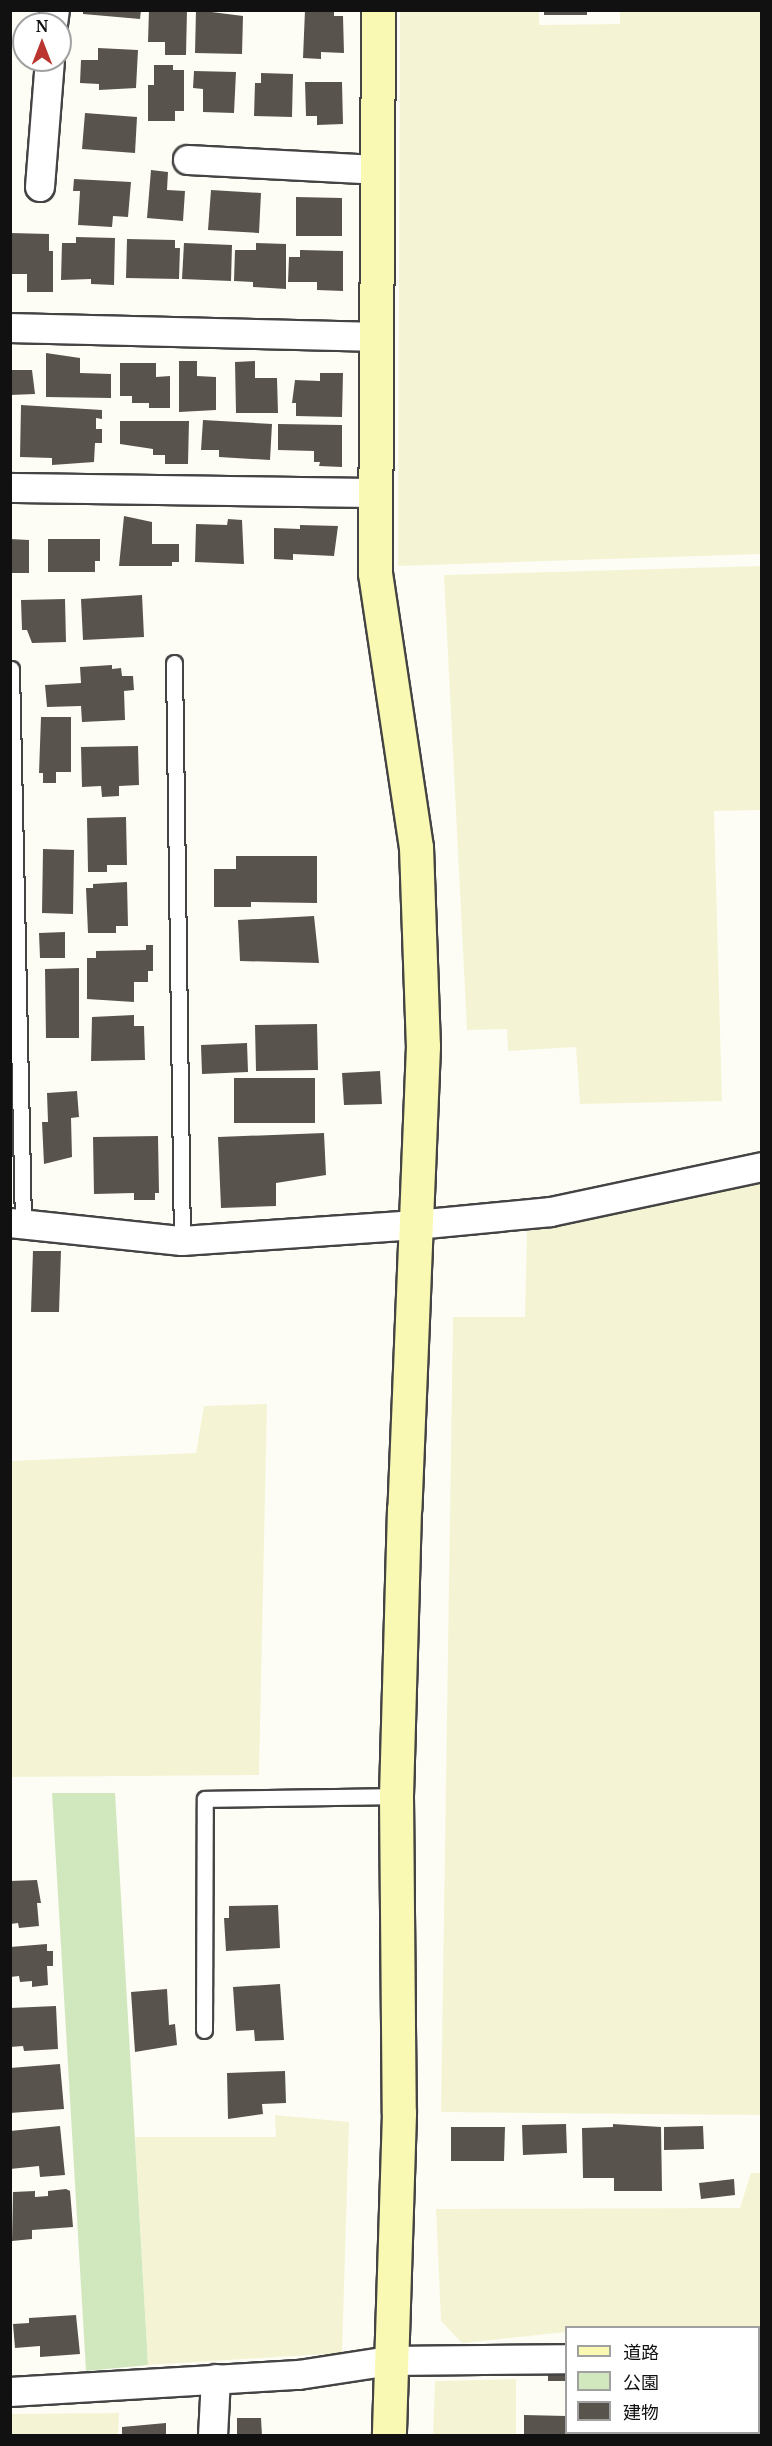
<!DOCTYPE html>
<meta charset="utf-8">
<style>
body{margin:0}
#map{position:relative;width:772px;height:2446px;overflow:hidden;background:#fefdf5;font-family:"Noto Serif","Noto Sans JP",serif}
div>[style]{position:absolute}
[style*='--x']{left:calc(var(--x)*1px);top:calc(var(--y)*1px);width:calc(var(--w)*1px);rotate:calc(var(--a)*1deg)}
.farmland>*{inset:0;background:#f4f4d5}
.green>*{inset:0;background:#d1e8bf}
.building>*{inset:0;background:#59534d}
.roads{filter:drop-shadow(2px 0 #444) drop-shadow(-2px 0 #444) drop-shadow(0 2px #444) drop-shadow(0 -2px #444)}
.lane>*{height:15px;margin:-7.5px;padding:0 7.5px;transform-origin:7.5px;border-radius:7.5px;background:#fff}
.street>*{height:28px;margin:-14px;padding:0 14px;transform-origin:14px;border-radius:14px;background:#fff}
.secondary>*{height:33px;margin:-16.5px;padding:0 16.5px;transform-origin:16.5px;border-radius:16.5px;background:#faf9b4}
span{translate:-50% -50%;white-space:nowrap;text-align:center;line-height:1.15;-webkit-text-stroke:6px #fff;paint-order:stroke}
.frame{position:absolute;inset:0;border:12px solid #111;pointer-events:none}
.legend{position:absolute;left:565px;top:2326px;width:195px;height:108px;box-sizing:border-box;background:#fff;border:2px solid #a0a0a0;margin:0;padding:8px 10px;list-style:none;font-size:18px;color:#111}
.legend li{display:flex;align-items:center;gap:12px;height:30px}
.legend b{width:30px;border:2px solid #a0a0a0}
.north{position:absolute;left:12px;top:12px;width:60px;height:60px;box-sizing:border-box;background:#fff;border:2px solid #a0a0a0;border-radius:50%;rotate:0deg;font-size:16px;font-weight:700;line-height:24px;text-align:center;color:#111}
.north::after{content:'';display:block;margin:auto;width:21px;height:27px;background:#ba352f;clip-path:polygon(50% 0,100% 100%,50% 72%,0 100%)}
</style>
<div id="map">
<div class="farmland">
<i style="clip-path:polygon(400px 11px,539px 11px,539px 25px,620px 24px,620px 11px,761px 11px,761px 554px,398px 566px)"></i>
<i style="clip-path:polygon(761px 566px,761px 810px,714px 811px,722px 1101px,580px 1104px,576px 1047px,508px 1051px,507px 1029px,467px 1030px,444px 575px)"></i>
<i style="clip-path:polygon(761px 1182px,761px 2115px,441px 2112px,453px 1317px,525px 1317px,527px 1231px)"></i>
<i style="clip-path:polygon(267px 1404px,259px 1775px,11px 1777px,11px 1461px,196px 1453px,204px 1406px)"></i>
<i style="clip-path:polygon(275px 2115px,349px 2122px,342px 2353px,148px 2365px,135px 2137px,276px 2137px)"></i>
<i style="clip-path:polygon(751px 2173px,761px 2173px,761px 2329px,566px 2328px,566px 2332px,462px 2343px,441px 2321px,436px 2209px,740px 2208px)"></i>
<i style="clip-path:polygon(759px 2375px,761px 2435px,597px 2435px,758px 2432px)"></i>
<i style="clip-path:polygon(516px 2379px,516px 2435px,433px 2435px,435px 2381px)"></i>
<i style="clip-path:polygon(119px 2413px,118px 2435px,11px 2435px,11px 2414px)"></i>
</div>
<div class="green">
<i style="clip-path:polygon(52px 1793px,115px 1793px,148px 2365px,86px 2371px)"></i>
</div>
<div class="building">
<i style="clip-path:polygon(83px 10px,141px 10px,140px 19px,83px 14px)"></i>
<i style="clip-path:polygon(149px 10px,187px 10px,186px 55px,165px 55px,165px 42px,148px 42px)"></i>
<i style="clip-path:polygon(196px 10px,243px 16px,242px 54px,195px 53px)"></i>
<i style="clip-path:polygon(305px 10px,334px 10px,334px 16px,343px 16px,344px 53px,321px 52px,321px 59px,303px 58px)"></i>
<i style="clip-path:polygon(544px 10px,587px 10px,587px 15px,544px 15px)"></i>
<i style="clip-path:polygon(98px 48px,138px 50px,136px 88px,99px 90px,99px 84px,80px 83px,81px 60px,98px 60px)"></i>
<i style="clip-path:polygon(154px 65px,173px 65px,173px 70px,184px 70px,184px 111px,175px 111px,175px 121px,148px 121px,148px 85px,154px 85px)"></i>
<i style="clip-path:polygon(194px 71px,236px 72px,234px 113px,203px 112px,203px 89px,193px 88px)"></i>
<i style="clip-path:polygon(261px 73px,293px 74px,292px 117px,254px 116px,255px 83px,261px 83px)"></i>
<i style="clip-path:polygon(305px 82px,342px 82px,343px 124px,317px 125px,317px 116px,306px 116px)"></i>
<i style="clip-path:polygon(85px 113px,137px 117px,135px 153px,82px 149px)"></i>
<i style="clip-path:polygon(151px 170px,168px 172px,167px 190px,185px 191px,183px 221px,147px 218px)"></i>
<i style="clip-path:polygon(74px 179px,131px 182px,128px 217px,113px 216px,112px 227px,78px 225px,80px 191px,73px 191px)"></i>
<i style="clip-path:polygon(211px 190px,261px 193px,259px 233px,208px 230px)"></i>
<i style="clip-path:polygon(296px 197px,342px 198px,342px 236px,296px 236px)"></i>
<i style="clip-path:polygon(10px 233px,49px 234px,49px 251px,53px 251px,53px 292px,27px 292px,27px 274px,10px 274px)"></i>
<i style="clip-path:polygon(76px 237px,115px 238px,114px 285px,91px 284px,91px 279px,61px 280px,62px 243px,76px 243px)"></i>
<i style="clip-path:polygon(127px 239px,175px 240px,175px 248px,180px 248px,179px 279px,126px 278px)"></i>
<i style="clip-path:polygon(184px 243px,232px 245px,231px 281px,182px 279px)"></i>
<i style="clip-path:polygon(256px 243px,286px 244px,286px 289px,253px 287px,253px 282px,234px 281px,235px 250px,256px 250px)"></i>
<i style="clip-path:polygon(300px 250px,343px 251px,343px 291px,317px 290px,317px 282px,288px 282px,289px 257px,300px 257px)"></i>
<i style="clip-path:polygon(46px 353px,80px 358px,80px 373px,111px 374px,111px 398px,46px 397px)"></i>
<i style="clip-path:polygon(179px 361px,197px 361px,197px 376px,216px 377px,216px 410px,179px 412px)"></i>
<i style="clip-path:polygon(255px 361px,255px 378px,277px 378px,278px 413px,236px 413px,235px 362px)"></i>
<i style="clip-path:polygon(120px 363px,156px 363px,156px 377px,170px 376px,170px 408px,149px 408px,149px 403px,132px 403px,132px 396px,120px 396px)"></i>
<i style="clip-path:polygon(10px 370px,32px 370px,35px 394px,10px 395px)"></i>
<i style="clip-path:polygon(320px 373px,343px 373px,342px 417px,296px 416px,296px 403px,292px 403px,295px 380px,320px 381px)"></i>
<i style="clip-path:polygon(21px 405px,102px 410px,102px 419px,96px 418px,96px 429px,102px 429px,102px 443px,95px 443px,94px 462px,52px 465px,52px 458px,20px 457px)"></i>
<i style="clip-path:polygon(203px 420px,272px 424px,270px 460px,219px 457px,219px 450px,201px 450px)"></i>
<i style="clip-path:polygon(120px 421px,189px 421px,188px 464px,165px 464px,165px 455px,153px 455px,153px 449px,120px 444px)"></i>
<i style="clip-path:polygon(278px 424px,342px 425px,342px 467px,319px 466px,320px 462px,314px 462px,314px 451px,278px 450px)"></i>
<i style="clip-path:polygon(124px 516px,152px 522px,152px 544px,179px 544px,179px 562px,172px 562px,172px 566px,119px 566px)"></i>
<i style="clip-path:polygon(228px 519px,242px 520px,244px 564px,195px 562px,196px 524px,227px 525px)"></i>
<i style="clip-path:polygon(300px 525px,338px 526px,334px 556px,293px 554px,293px 560px,274px 559px,274px 528px,300px 529px)"></i>
<i style="clip-path:polygon(10px 539px,29px 540px,29px 573px,10px 573px)"></i>
<i style="clip-path:polygon(48px 539px,100px 539px,100px 561px,95px 561px,95px 572px,48px 572px)"></i>
<i style="clip-path:polygon(142px 595px,144px 637px,83px 640px,81px 599px)"></i>
<i style="clip-path:polygon(65px 599px,66px 642px,32px 643px,27px 630px,22px 630px,21px 600px)"></i>
<i style="clip-path:polygon(112px 665px,112px 669px,121px 668px,122px 676px,133px 676px,134px 690px,124px 691px,125px 720px,82px 722px,81px 706px,47px 707px,45px 685px,81px 683px,80px 667px)"></i>
<i style="clip-path:polygon(41px 717px,71px 717px,71px 772px,56px 772px,56px 783px,43px 783px,43px 773px,39px 773px)"></i>
<i style="clip-path:polygon(138px 746px,139px 785px,119px 786px,119px 796px,102px 797px,101px 786px,82px 787px,81px 747px)"></i>
<i style="clip-path:polygon(126px 817px,127px 865px,107px 865px,107px 872px,88px 872px,87px 818px)"></i>
<i style="clip-path:polygon(43px 849px,74px 850px,73px 914px,42px 913px)"></i>
<i style="clip-path:polygon(236px 856px,317px 856px,317px 903px,251px 902px,251px 907px,214px 907px,214px 869px,236px 869px)"></i>
<i style="clip-path:polygon(127px 882px,128px 926px,116px 926px,116px 933px,88px 933px,86px 888px,93px 888px,93px 884px)"></i>
<i style="clip-path:polygon(314px 916px,319px 963px,240px 961px,238px 920px)"></i>
<i style="clip-path:polygon(65px 932px,65px 958px,40px 958px,39px 933px)"></i>
<i style="clip-path:polygon(146px 945px,153px 945px,153px 971px,148px 971px,148px 982px,134px 982px,134px 1002px,87px 999px,87px 958px,96px 958px,96px 951px,146px 950px)"></i>
<i style="clip-path:polygon(79px 968px,79px 1038px,46px 1038px,45px 969px)"></i>
<i style="clip-path:polygon(134px 1015px,134px 1026px,144px 1026px,145px 1060px,91px 1061px,92px 1017px)"></i>
<i style="clip-path:polygon(317px 1024px,318px 1070px,256px 1071px,255px 1025px)"></i>
<i style="clip-path:polygon(247px 1043px,248px 1072px,202px 1074px,201px 1045px)"></i>
<i style="clip-path:polygon(380px 1071px,382px 1104px,344px 1105px,342px 1073px)"></i>
<i style="clip-path:polygon(234px 1078px,315px 1078px,315px 1123px,234px 1123px)"></i>
<i style="clip-path:polygon(77px 1091px,79px 1117px,71px 1118px,72px 1157px,44px 1164px,42px 1122px,48px 1122px,47px 1093px)"></i>
<i style="clip-path:polygon(324px 1133px,326px 1175px,276px 1183px,276px 1206px,221px 1208px,218px 1137px)"></i>
<i style="clip-path:polygon(158px 1136px,159px 1193px,155px 1193px,155px 1200px,134px 1200px,134px 1193px,94px 1194px,93px 1137px)"></i>
<i style="clip-path:polygon(33px 1251px,61px 1251px,59px 1312px,31px 1312px)"></i>
<i style="clip-path:polygon(37px 1880px,41px 1903px,37px 1903px,39px 1926px,19px 1928px,18px 1923px,10px 1924px,10px 1881px)"></i>
<i style="clip-path:polygon(278px 1905px,280px 1948px,226px 1951px,224px 1918px,229px 1918px,229px 1906px)"></i>
<i style="clip-path:polygon(47px 1944px,47px 1951px,53px 1951px,53px 1966px,47px 1966px,48px 1985px,32px 1987px,32px 1981px,20px 1982px,19px 1976px,10px 1977px,10px 1947px)"></i>
<i style="clip-path:polygon(280px 1984px,284px 2040px,255px 2041px,254px 2030px,236px 2031px,233px 1987px)"></i>
<i style="clip-path:polygon(167px 1989px,169px 2025px,175px 2024px,177px 2045px,135px 2052px,131px 1992px)"></i>
<i style="clip-path:polygon(56px 2006px,58px 2049px,24px 2051px,23px 2046px,10px 2047px,10px 2008px)"></i>
<i style="clip-path:polygon(60px 2064px,64px 2109px,10px 2113px,10px 2068px)"></i>
<i style="clip-path:polygon(285px 2071px,286px 2103px,262px 2104px,263px 2114px,228px 2119px,227px 2073px)"></i>
<i style="clip-path:polygon(566px 2124px,567px 2153px,523px 2155px,522px 2125px)"></i>
<i style="clip-path:polygon(613px 2124px,661px 2127px,662px 2191px,614px 2191px,614px 2178px,583px 2178px,582px 2128px,613px 2127px)"></i>
<i style="clip-path:polygon(60px 2126px,65px 2175px,40px 2177px,39px 2166px,10px 2169px,10px 2131px)"></i>
<i style="clip-path:polygon(703px 2126px,704px 2149px,664px 2150px,664px 2127px)"></i>
<i style="clip-path:polygon(451px 2127px,505px 2127px,504px 2161px,451px 2161px)"></i>
<i style="clip-path:polygon(734px 2179px,735px 2195px,701px 2199px,699px 2183px)"></i>
<i style="clip-path:polygon(66px 2189px,70px 2191px,73px 2227px,32px 2230px,32px 2239px,12px 2241px,13px 2192px,35px 2191px,35px 2197px,48px 2196px,48px 2191px)"></i>
<i style="clip-path:polygon(76px 2315px,80px 2354px,40px 2357px,40px 2346px,15px 2348px,13px 2324px,29px 2323px,29px 2318px)"></i>
<i style="clip-path:polygon(548px 2367px,566px 2367px,566px 2381px,548px 2381px)"></i>
<i style="clip-path:polygon(524px 2415px,566px 2416px,566px 2432px,588px 2436px,524px 2436px)"></i>
<i style="clip-path:polygon(237px 2418px,261px 2418px,262px 2436px,237px 2436px)"></i>
<i style="clip-path:polygon(166px 2423px,166px 2436px,122px 2436px,122px 2427px)"></i>
</div>
<div class="roads">
<div class="lane">
<i style="--x:174;--y:663;--w:578;--a:89.21"></i>
<i style="--x:11;--y:669;--w:555;--a:88.76"></i>
<i style="--x:204;--y:2030;--w:231;--a:-89.8"></i>
<i style="--x:205;--y:1799;--w:191;--a:-0.9"></i>
</div>
<div class="street">
<i style="--x:53;--y:24;--w:14;--a:-82"></i>
<i style="--x:188;--y:160;--w:189;--a:3"></i>
<i style="--x:40;--y:187;--w:127;--a:-85.5"></i>
<i style="--x:10;--y:328;--w:366;--a:1.4"></i>
<i style="--x:10;--y:488;--w:365;--a:0.8"></i>
<i style="--x:10;--y:1223;--w:173;--a:6"></i>
<i style="--x:182;--y:1241;--w:235;--a:-3.9"></i>
<i style="--x:416;--y:1225;--w:136;--a:-5.5"></i>
<i style="--x:551;--y:1212;--w:216;--a:-12"></i>
<i style="--x:758;--y:2358;--w:4;--a:0"></i>
<i style="--x:10;--y:2392;--w:289;--a:-3.4"></i>
<i style="--x:299;--y:2375;--w:91;--a:-8.8"></i>
<i style="--x:389;--y:2361;--w:177;--a:-0.6"></i>
<i style="--x:213;--y:2436;--w:57;--a:-87"></i>
</div>
<div class="secondary">
<i style="--x:378;--y:10;--w:563;--a:90.31"></i>
<i style="--x:375;--y:573;--w:277;--a:81.5"></i>
<i style="--x:416;--y:847;--w:199;--a:88"></i>
<i style="--x:423;--y:1046;--w:463;--a:92.3"></i>
<i style="--x:404;--y:1509;--w:287;--a:91.6"></i>
<i style="--x:396;--y:1796;--w:317;--a:89.5"></i>
<i style="--x:399;--y:2113;--w:323;--a:91.8"></i>
</div>
</div>
<div class="frame"></div>
<ul class="legend">
<li><b style="height:8px;background:#faf9b4"></b>道路</li>
<li><b style="height:16px;background:#d1e8bf"></b>公園</li>
<li><b style="height:16px;background:#59534d"></b>建物</li>
</ul>
<div class="north">N</div>
</div>
